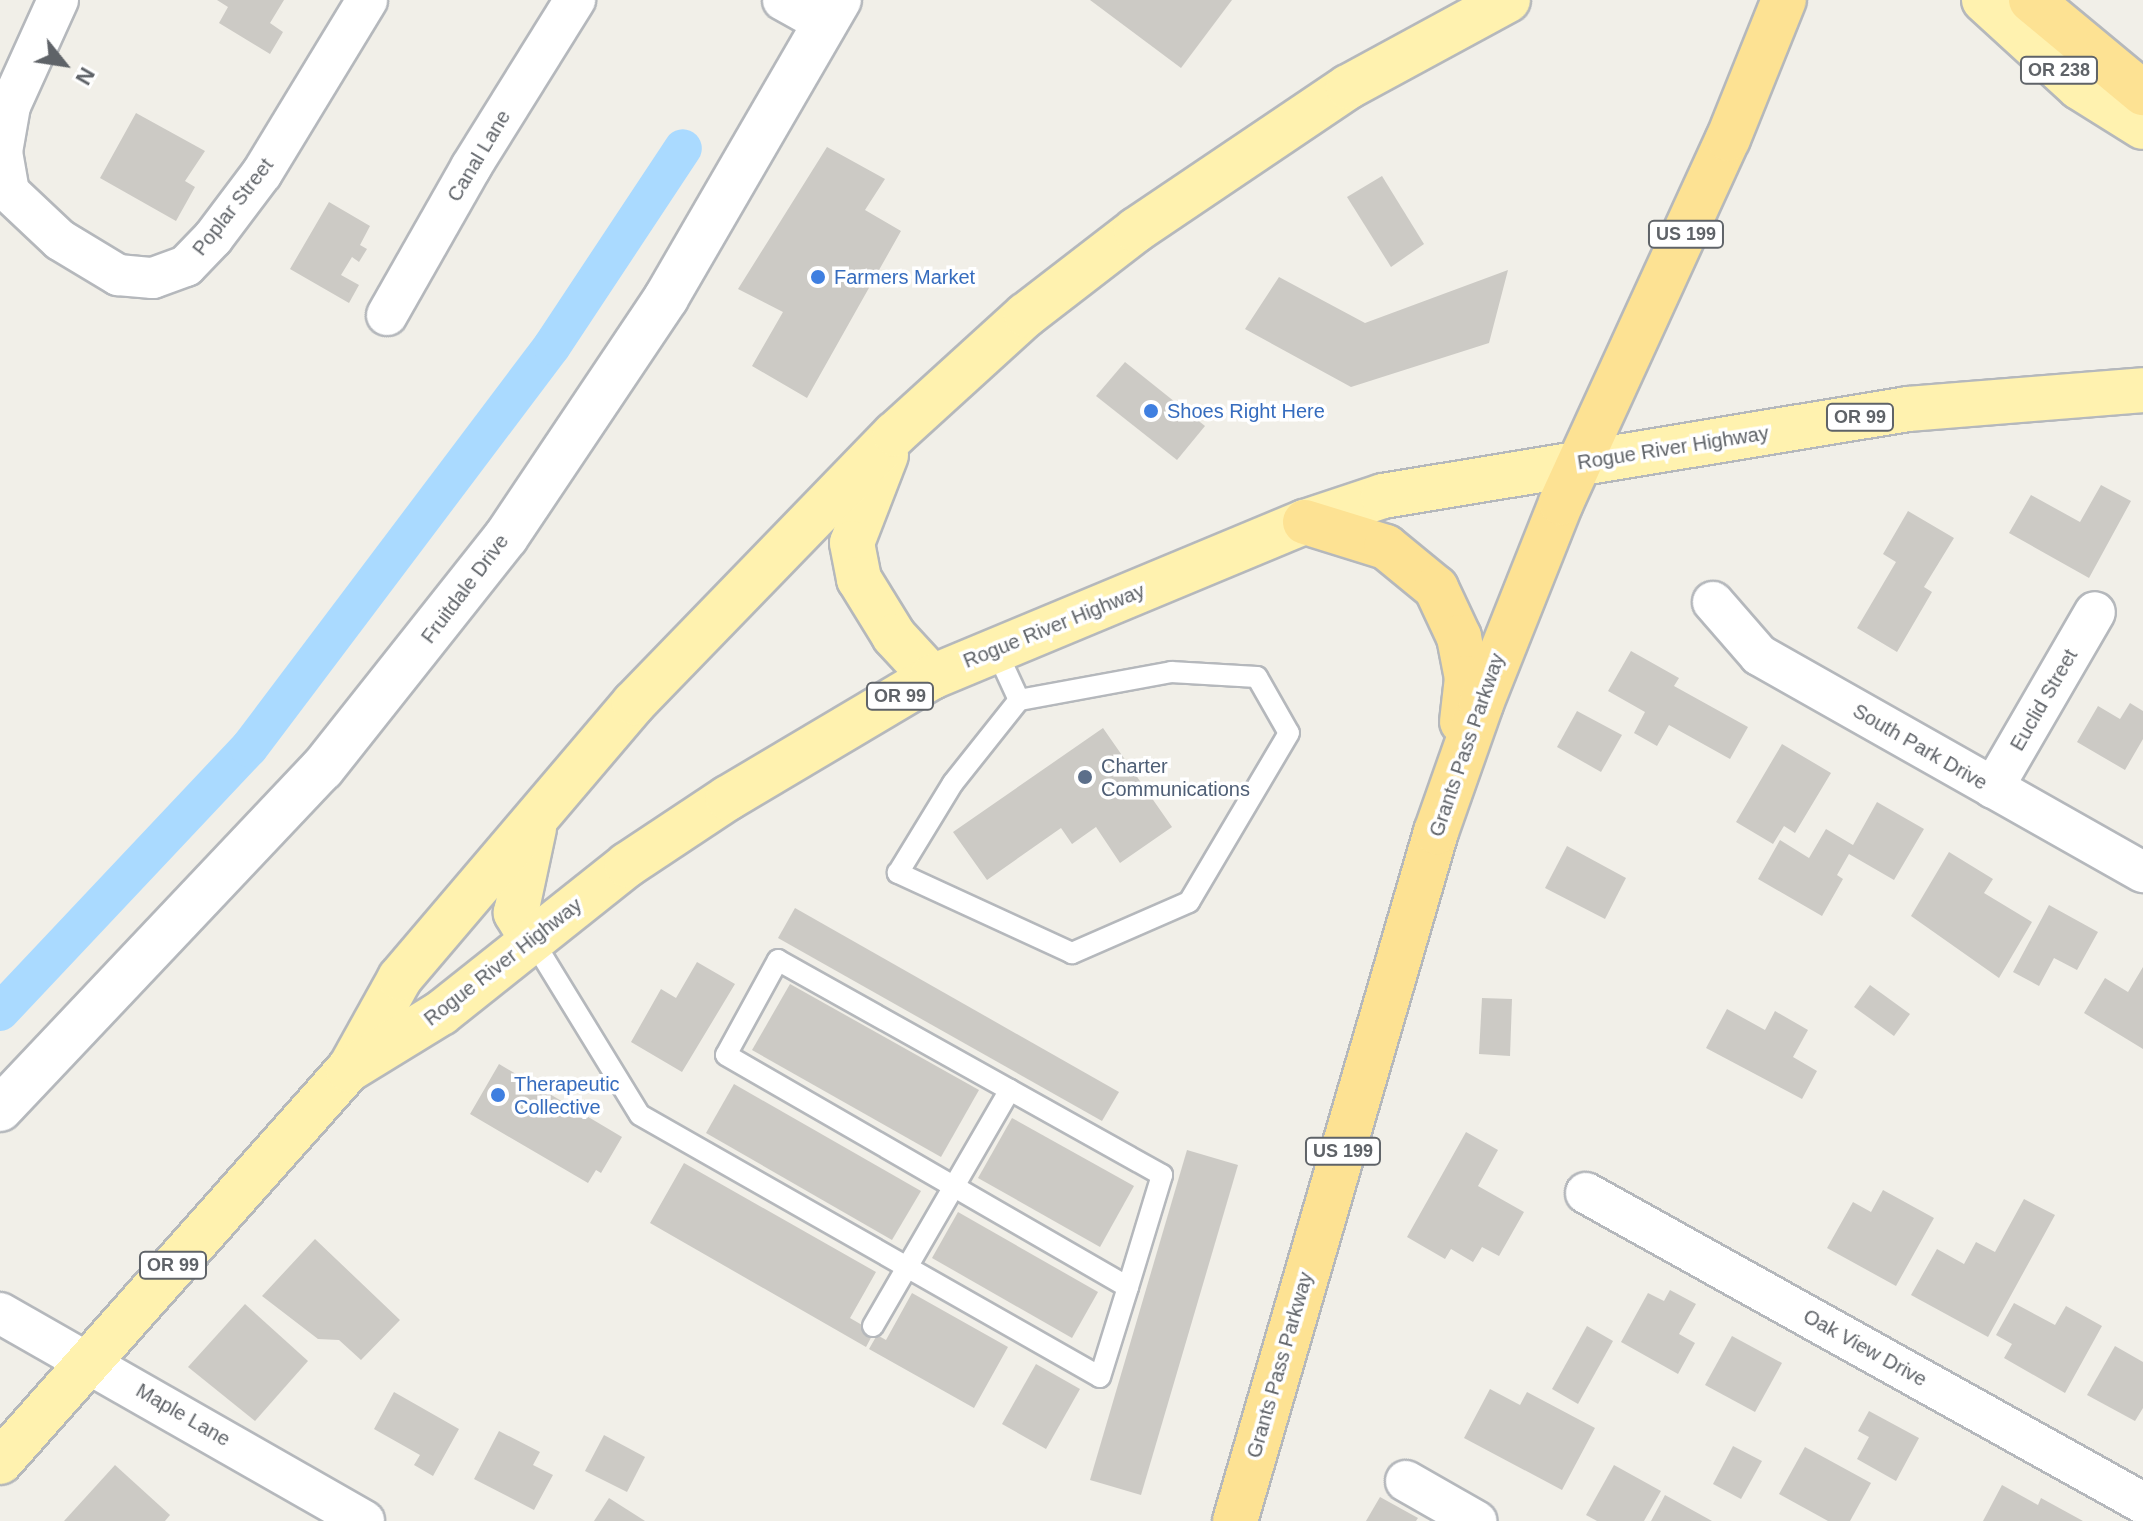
<!DOCTYPE html>
<style>
body{margin:0}
#map{position:relative;width:2143px;height:1521px;overflow:hidden;background:#f1efe8;font-family:Arial,sans-serif}
div>[style]{position:absolute}
[style*='--x']{left:calc(var(--x)*1px);top:calc(var(--y)*1px);width:calc(var(--w)*1px);rotate:calc(var(--a)*1deg)}
.canal>*{height:38px;margin:-19px;padding:0 19px;transform-origin:19px;border-radius:19px;background:#aadaff}
.building>*{inset:0;background:#cccac5}
.roads{filter:drop-shadow(2px 0 #b5b8bc) drop-shadow(-2px 0 #b5b8bc) drop-shadow(0 2px #b5b8bc) drop-shadow(0 -2px #b5b8bc)}
.lane>*{height:20px;margin:-10px;padding:0 10px;transform-origin:10px;border-radius:10px;background:#fff}
.street>*{height:40px;margin:-20px;padding:0 20px;transform-origin:20px;border-radius:20px;background:#fff}
.secondary>*{height:44px;margin:-22px;padding:0 22px;transform-origin:22px;border-radius:22px;background:#fff}
.primary>*{height:44px;margin:-22px;padding:0 22px;transform-origin:22px;border-radius:22px;background:#fff2af}
.highway>*{height:44px;margin:-22px;padding:0 22px;transform-origin:22px;border-radius:22px;background:#fde293}
.dots>*{width:22px;height:22px;translate:-50% -50%;box-sizing:border-box;border:4px solid #fff;border-radius:50%}
span{translate:-50% -50%;white-space:nowrap;text-align:center;line-height:1.15;-webkit-text-stroke:7px #fff;paint-order:stroke}
.shield-label span{padding:2px 6px;background:#fff;border:2px solid;border-radius:6px;-webkit-text-stroke-width:0}
.shield-label{font-size:18px;color:#5f6368;font-weight:700}
.street-label{font-size:20px;color:#5f6368}
.shop-label{font-size:20px;color:#366cbe}
.left{translate:0 -50%;text-align:left}
.service-label{font-size:20px;color:#4e5e75}
.north{position:absolute;left:24px;top:24px;width:80px;height:80px;-webkit-text-stroke:6px #fff;paint-order:stroke;rotate:120deg;font-size:22px;font-weight:700;line-height:32px;text-align:center;color:#5f6368}
.north::after{content:'';display:block;margin:auto;width:28px;height:36px;background:#5f6368;clip-path:polygon(50% 0,100% 100%,50% 72%,0 100%)}
</style>
<div id="map">
<div class="canal">
<i style="--x:0;--y:1012;--w:363;--a:-46.7"></i>
<i style="--x:249;--y:748;--w:503;--a:-52.99"></i>
<i style="--x:552;--y:346;--w:237;--a:-56.5"></i>
</div>
<div class="building">
<i style="clip-path:polygon(217px 0,284px 0,270px 23px,283px 32px,270px 54px,219px 23px,228px 7px)"></i>
<i style="clip-path:polygon(1090px 0,1232px 0,1181px 68px)"></i>
<i style="clip-path:polygon(136px 113px,205px 151px,185px 181px,195px 187px,176px 221px,100px 178px)"></i>
<i style="clip-path:polygon(827px 147px,885px 179px,865px 210px,901px 231px,807px 398px,752px 366px,783px 312px,738px 289px)"></i>
<i style="clip-path:polygon(1382px 176px,1424px 244px,1391px 267px,1347px 197px)"></i>
<i style="clip-path:polygon(329px 202px,370px 226px,360px 245px,367px 249px,359px 262px,352px 257px,341px 275px,359px 285px,349px 303px,290px 269px)"></i>
<i style="clip-path:polygon(1508px 270px,1489px 343px,1351px 387px,1245px 329px,1279px 277px,1365px 323px)"></i>
<i style="clip-path:polygon(1125px 362px,1205px 426px,1177px 460px,1096px 396px)"></i>
<i style="clip-path:polygon(2101px 485px,2131px 501px,2089px 578px,2009px 533px,2031px 495px,2080px 522px)"></i>
<i style="clip-path:polygon(1908px 511px,1954px 538px,1924px 587px,1932px 592px,1897px 652px,1857px 628px,1896px 562px,1883px 554px)"></i>
<i style="clip-path:polygon(1631px 651px,1679px 678px,1674px 686px,1748px 727px,1730px 759px,1669px 725px,1657px 746px,1634px 733px,1645px 712px,1608px 691px)"></i>
<i style="clip-path:polygon(2130px 703px,2143px 711px,2143px 739px,2125px 770px,2077px 742px,2098px 706px,2120px 719px)"></i>
<i style="clip-path:polygon(1577px 711px,1622px 735px,1601px 772px,1557px 747px)"></i>
<i style="clip-path:polygon(1103px 728px,1172px 827px,1120px 863px,1096px 827px,1072px 844px,1061px 828px,987px 880px,953px 832px)"></i>
<i style="clip-path:polygon(1782px 744px,1831px 773px,1795px 833px,1784px 826px,1773px 844px,1736px 822px)"></i>
<i style="clip-path:polygon(1877px 802px,1924px 829px,1894px 880px,1849px 854px,1837px 875px,1843px 879px,1822px 916px,1758px 879px,1780px 840px,1809px 858px,1826px 829px,1853px 845px)"></i>
<i style="clip-path:polygon(1567px 846px,1626px 878px,1605px 919px,1545px 888px)"></i>
<i style="clip-path:polygon(1949px 852px,1993px 879px,1984px 893px,2032px 922px,1999px 978px,1911px 916px)"></i>
<i style="clip-path:polygon(2049px 905px,2098px 932px,2077px 970px,2054px 958px,2039px 986px,2013px 972px)"></i>
<i style="clip-path:polygon(795px 908px,1119px 1092px,1102px 1121px,778px 938px)"></i>
<i style="clip-path:polygon(697px 962px,735px 984px,682px 1072px,631px 1042px,661px 989px,676px 998px)"></i>
<i style="clip-path:polygon(2143px 967px,2143px 1049px,2084px 1013px,2105px 978px,2128px 992px)"></i>
<i style="clip-path:polygon(790px 984px,979px 1090px,941px 1157px,752px 1050px)"></i>
<i style="clip-path:polygon(1870px 985px,1910px 1014px,1894px 1036px,1854px 1007px)"></i>
<i style="clip-path:polygon(1482px 998px,1512px 999px,1510px 1056px,1479px 1054px)"></i>
<i style="clip-path:polygon(1727px 1009px,1765px 1030px,1775px 1011px,1808px 1030px,1793px 1057px,1817px 1071px,1802px 1099px,1706px 1048px)"></i>
<i style="clip-path:polygon(499px 1064px,622px 1137px,601px 1173px,596px 1170px,588px 1183px,470px 1114px)"></i>
<i style="clip-path:polygon(734px 1084px,921px 1191px,892px 1240px,706px 1133px)"></i>
<i style="clip-path:polygon(1012px 1118px,1134px 1186px,1100px 1247px,978px 1178px)"></i>
<i style="clip-path:polygon(1466px 1132px,1498px 1150px,1478px 1186px,1524px 1212px,1499px 1256px,1482px 1247px,1473px 1262px,1451px 1249px,1445px 1259px,1407px 1237px)"></i>
<i style="clip-path:polygon(1187px 1150px,1238px 1165px,1141px 1495px,1090px 1480px)"></i>
<i style="clip-path:polygon(684px 1163px,876px 1272px,850px 1318px,874px 1332px,866px 1347px,650px 1223px)"></i>
<i style="clip-path:polygon(1883px 1190px,1934px 1218px,1896px 1286px,1827px 1248px,1853px 1202px,1871px 1212px)"></i>
<i style="clip-path:polygon(2024px 1199px,2055px 1215px,1988px 1337px,1911px 1295px,1937px 1249px,1964px 1264px,1976px 1242px,1995px 1252px)"></i>
<i style="clip-path:polygon(958px 1212px,1098px 1292px,1072px 1338px,932px 1258px)"></i>
<i style="clip-path:polygon(315px 1239px,400px 1320px,361px 1360px,339px 1340px,318px 1339px,262px 1296px)"></i>
<i style="clip-path:polygon(1670px 1290px,1696px 1304px,1679px 1334px,1695px 1343px,1678px 1374px,1621px 1342px,1648px 1293px,1664px 1301px)"></i>
<i style="clip-path:polygon(912px 1293px,1008px 1347px,974px 1408px,869px 1349px,877px 1335px,886px 1340px)"></i>
<i style="clip-path:polygon(2014px 1303px,2055px 1325px,2066px 1306px,2102px 1326px,2065px 1393px,2004px 1358px,2012px 1344px,1996px 1335px)"></i>
<i style="clip-path:polygon(245px 1304px,308px 1361px,255px 1421px,188px 1367px)"></i>
<i style="clip-path:polygon(1587px 1326px,1613px 1341px,1578px 1404px,1552px 1389px)"></i>
<i style="clip-path:polygon(1732px 1336px,1782px 1363px,1755px 1412px,1705px 1385px)"></i>
<i style="clip-path:polygon(2115px 1346px,2143px 1362px,2143px 1408px,2135px 1421px,2087px 1395px)"></i>
<i style="clip-path:polygon(1036px 1364px,1080px 1389px,1046px 1449px,1002px 1424px)"></i>
<i style="clip-path:polygon(1490px 1389px,1520px 1405px,1527px 1392px,1595px 1428px,1562px 1490px,1464px 1438px)"></i>
<i style="clip-path:polygon(394px 1392px,459px 1429px,433px 1476px,414px 1465px,420px 1455px,374px 1429px)"></i>
<i style="clip-path:polygon(1869px 1411px,1919px 1438px,1896px 1481px,1857px 1459px,1869px 1437px,1858px 1431px)"></i>
<i style="clip-path:polygon(499px 1431px,540px 1452px,533px 1465px,553px 1475px,534px 1510px,474px 1479px)"></i>
<i style="clip-path:polygon(604px 1435px,645px 1457px,627px 1492px,585px 1471px)"></i>
<i style="clip-path:polygon(1733px 1446px,1762px 1461px,1741px 1499px,1713px 1484px)"></i>
<i style="clip-path:polygon(1805px 1447px,1871px 1483px,1850px 1521px,1828px 1521px,1779px 1494px)"></i>
<i style="clip-path:polygon(115px 1465px,170px 1515px,165px 1521px,64px 1521px)"></i>
<i style="clip-path:polygon(1614px 1465px,1661px 1491px,1644px 1521px,1597px 1521px,1586px 1515px)"></i>
<i style="clip-path:polygon(2002px 1485px,2038px 1505px,2041px 1498px,2083px 1521px,1983px 1521px)"></i>
<i style="clip-path:polygon(1665px 1495px,1712px 1521px,1651px 1521px)"></i>
<i style="clip-path:polygon(1380px 1497px,1418px 1518px,1416px 1521px,1366px 1521px)"></i>
<i style="clip-path:polygon(609px 1498px,645px 1521px,594px 1521px)"></i>
</div>
<div class="roads">
<div class="lane">
<i style="--x:996;--y:650;--w:55;--a:65.3"></i>
<i style="--x:1171;--y:672;--w:86;--a:3.3"></i>
<i style="--x:1257;--y:677;--w:64;--a:60.3"></i>
<i style="--x:1289;--y:733;--w:196;--a:120.6"></i>
<i style="--x:1189;--y:902;--w:128;--a:156.4"></i>
<i style="--x:1072;--y:953;--w:192;--a:-155.3"></i>
<i style="--x:898;--y:873;--w:105;--a:-58.6"></i>
<i style="--x:953;--y:783;--w:106;--a:-51.5"></i>
<i style="--x:1019;--y:700;--w:155;--a:-10.4"></i>
<i style="--x:532;--y:939;--w:206;--a:58.5"></i>
<i style="--x:640;--y:1115;--w:529;--a:29.66"></i>
<i style="--x:1100;--y:1377;--w:94;--a:-72.7"></i>
<i style="--x:1128;--y:1287;--w:117;--a:-73.1"></i>
<i style="--x:1162;--y:1175;--w:440;--a:-150.8"></i>
<i style="--x:778;--y:960;--w:108;--a:118.7"></i>
<i style="--x:726;--y:1055;--w:464;--a:30"></i>
<i style="--x:873;--y:1326;--w:273;--a:-59.9"></i>
</div>
<div class="street">
<i style="--x:58;--y:0;--w:116;--a:114.4"></i>
<i style="--x:10;--y:106;--w:47;--a:99.9"></i>
<i style="--x:2;--y:152;--w:41;--a:80.1"></i>
<i style="--x:9;--y:192;--w:70;--a:43.3"></i>
<i style="--x:60;--y:240;--w:68;--a:31.1"></i>
<i style="--x:118;--y:275;--w:35;--a:5"></i>
<i style="--x:153;--y:278;--w:35;--a:-20"></i>
<i style="--x:186;--y:266;--w:39;--a:-46"></i>
<i style="--x:213;--y:238;--w:81;--a:-53"></i>
<i style="--x:262;--y:173;--w:202;--a:-58.7"></i>
<i style="--x:783;--y:0;--w:49;--a:29.2"></i>
<i style="--x:387;--y:315;--w:170;--a:-60.4"></i>
<i style="--x:471;--y:167;--w:197;--a:-58.1"></i>
<i style="--x:1713;--y:602;--w:70;--a:49"></i>
<i style="--x:1759;--y:655;--w:441;--a:29.5"></i>
<i style="--x:1993;--y:788;--w:203;--a:-59.9"></i>
<i style="--x:1586;--y:1193;--w:637;--a:29.1"></i>
<i style="--x:0;--y:1313;--w:419;--a:29.7"></i>
<i style="--x:1406;--y:1481;--w:81;--a:29.7"></i>
</div>
<div class="secondary">
<i style="--x:0;--y:1109;--w:468;--a:-46.6"></i>
<i style="--x:322;--y:769;--w:296;--a:-51.6"></i>
<i style="--x:506;--y:537;--w:288;--a:-56.2"></i>
<i style="--x:666;--y:298;--w:345;--a:-59.9"></i>
</div>
<div class="primary">
<i style="--x:1984;--y:0;--w:129;--a:42.5"></i>
<i style="--x:2079;--y:87;--w:75;--a:32"></i>
<i style="--x:886;--y:455;--w:94;--a:111.1"></i>
<i style="--x:852;--y:543;--w:37;--a:79"></i>
<i style="--x:859;--y:579;--w:67;--a:58.4"></i>
<i style="--x:894;--y:636;--w:56;--a:47.2"></i>
<i style="--x:532;--y:939;--w:31;--a:-122"></i>
<i style="--x:516;--y:913;--w:87;--a:-78"></i>
<i style="--x:350;--y:1068;--w:103;--a:-60.9"></i>
<i style="--x:400;--y:978;--w:361;--a:-49.6"></i>
<i style="--x:634;--y:703;--w:375;--a:-45.9"></i>
<i style="--x:895;--y:434;--w:177;--a:-42.3"></i>
<i style="--x:1026;--y:315;--w:139;--a:-37.7"></i>
<i style="--x:1136;--y:230;--w:256;--a:-34"></i>
<i style="--x:1348;--y:87;--w:182;--a:-28.5"></i>
<i style="--x:0;--y:1462;--w:524;--a:-48.4"></i>
<i style="--x:348;--y:1070;--w:109;--a:-31.5"></i>
<i style="--x:441;--y:1013;--w:238;--a:-38.5"></i>
<i style="--x:627;--y:865;--w:121;--a:-33.6"></i>
<i style="--x:728;--y:798;--w:237;--a:-30.7"></i>
<i style="--x:932;--y:677;--w:404;--a:-22.6"></i>
<i style="--x:1305;--y:522;--w:82;--a:-18.4"></i>
<i style="--x:1383;--y:496;--w:532;--a:-9.41"></i>
<i style="--x:1908;--y:409;--w:236;--a:-4.6"></i>
</div>
<div class="highway">
<i style="--x:2031;--y:0;--w:146;--a:39.7"></i>
<i style="--x:1305;--y:522;--w:85;--a:17.2"></i>
<i style="--x:1386;--y:547;--w:65;--a:39.4"></i>
<i style="--x:1436;--y:588;--w:54;--a:64.9"></i>
<i style="--x:1459;--y:637;--w:42;--a:79"></i>
<i style="--x:1467;--y:678;--w:44;--a:96.5"></i>
<i style="--x:1235;--y:1521;--w:718;--a:-73.74"></i>
<i style="--x:1436;--y:832;--w:136;--a:-70.6"></i>
<i style="--x:1481;--y:704;--w:216;--a:-68.3"></i>
<i style="--x:1561;--y:503;--w:400;--a:-65.4"></i>
<i style="--x:1728;--y:139;--w:150;--a:-68.1"></i>
</div>
</div>
<div class="dots">
<i style="left:818px;top:277px;background:#3f7fe0"></i>
<i style="left:1151px;top:411px;background:#3f7fe0"></i>
<i style="left:1085px;top:777px;background:#5c6f8a"></i>
<i style="left:498px;top:1095px;background:#3f7fe0"></i>
</div>
<div class="shield-label">
<span style="left:2059px;top:70px">OR 238</span>
<span style="left:1686px;top:234px">US 199</span>
<span style="left:1860px;top:417px">OR 99</span>
<span style="left:900px;top:696px">OR 99</span>
<span style="left:1343px;top:1151px">US 199</span>
<span style="left:173px;top:1265px">OR 99</span>
</div>
<div class="street-label">
<span style="left:479px;top:156px;rotate:-59deg">Canal Lane</span>
<span style="left:233px;top:207px;rotate:-52deg">Poplar Street</span>
<span style="left:1673px;top:448px;rotate:-9deg">Rogue River Highway</span>
<span style="left:465px;top:589px;rotate:-53deg">Fruitdale Drive</span>
<span style="left:1054px;top:626px;rotate:-22deg">Rogue River Highway</span>
<span style="left:2044px;top:700px;rotate:-60deg">Euclid Street</span>
<span style="left:1467px;top:745px;rotate:-71deg">Grants Pass Parkway</span>
<span style="left:1920px;top:747px;rotate:30deg">South Park Drive</span>
<span style="left:503px;top:962px;rotate:-38deg">Rogue River Highway</span>
<span style="left:1865px;top:1348px;rotate:29deg">Oak View Drive</span>
<span style="left:1280px;top:1365px;rotate:-74deg">Grants Pass Parkway</span>
<span style="left:183px;top:1415px;rotate:30deg">Maple Lane</span>
</div>
<div class="shop-label">
<span class="left" style="left:834px;top:277px">Farmers Market</span>
<span class="left" style="left:1167px;top:411px">Shoes Right Here</span>
<span class="left" style="left:514px;top:1096px">Therapeutic<br>Collective</span>
</div>
<div class="service-label">
<span class="left" style="left:1101px;top:778px">Charter<br>Communications</span>
</div>
<div class="north">N</div>
</div>
